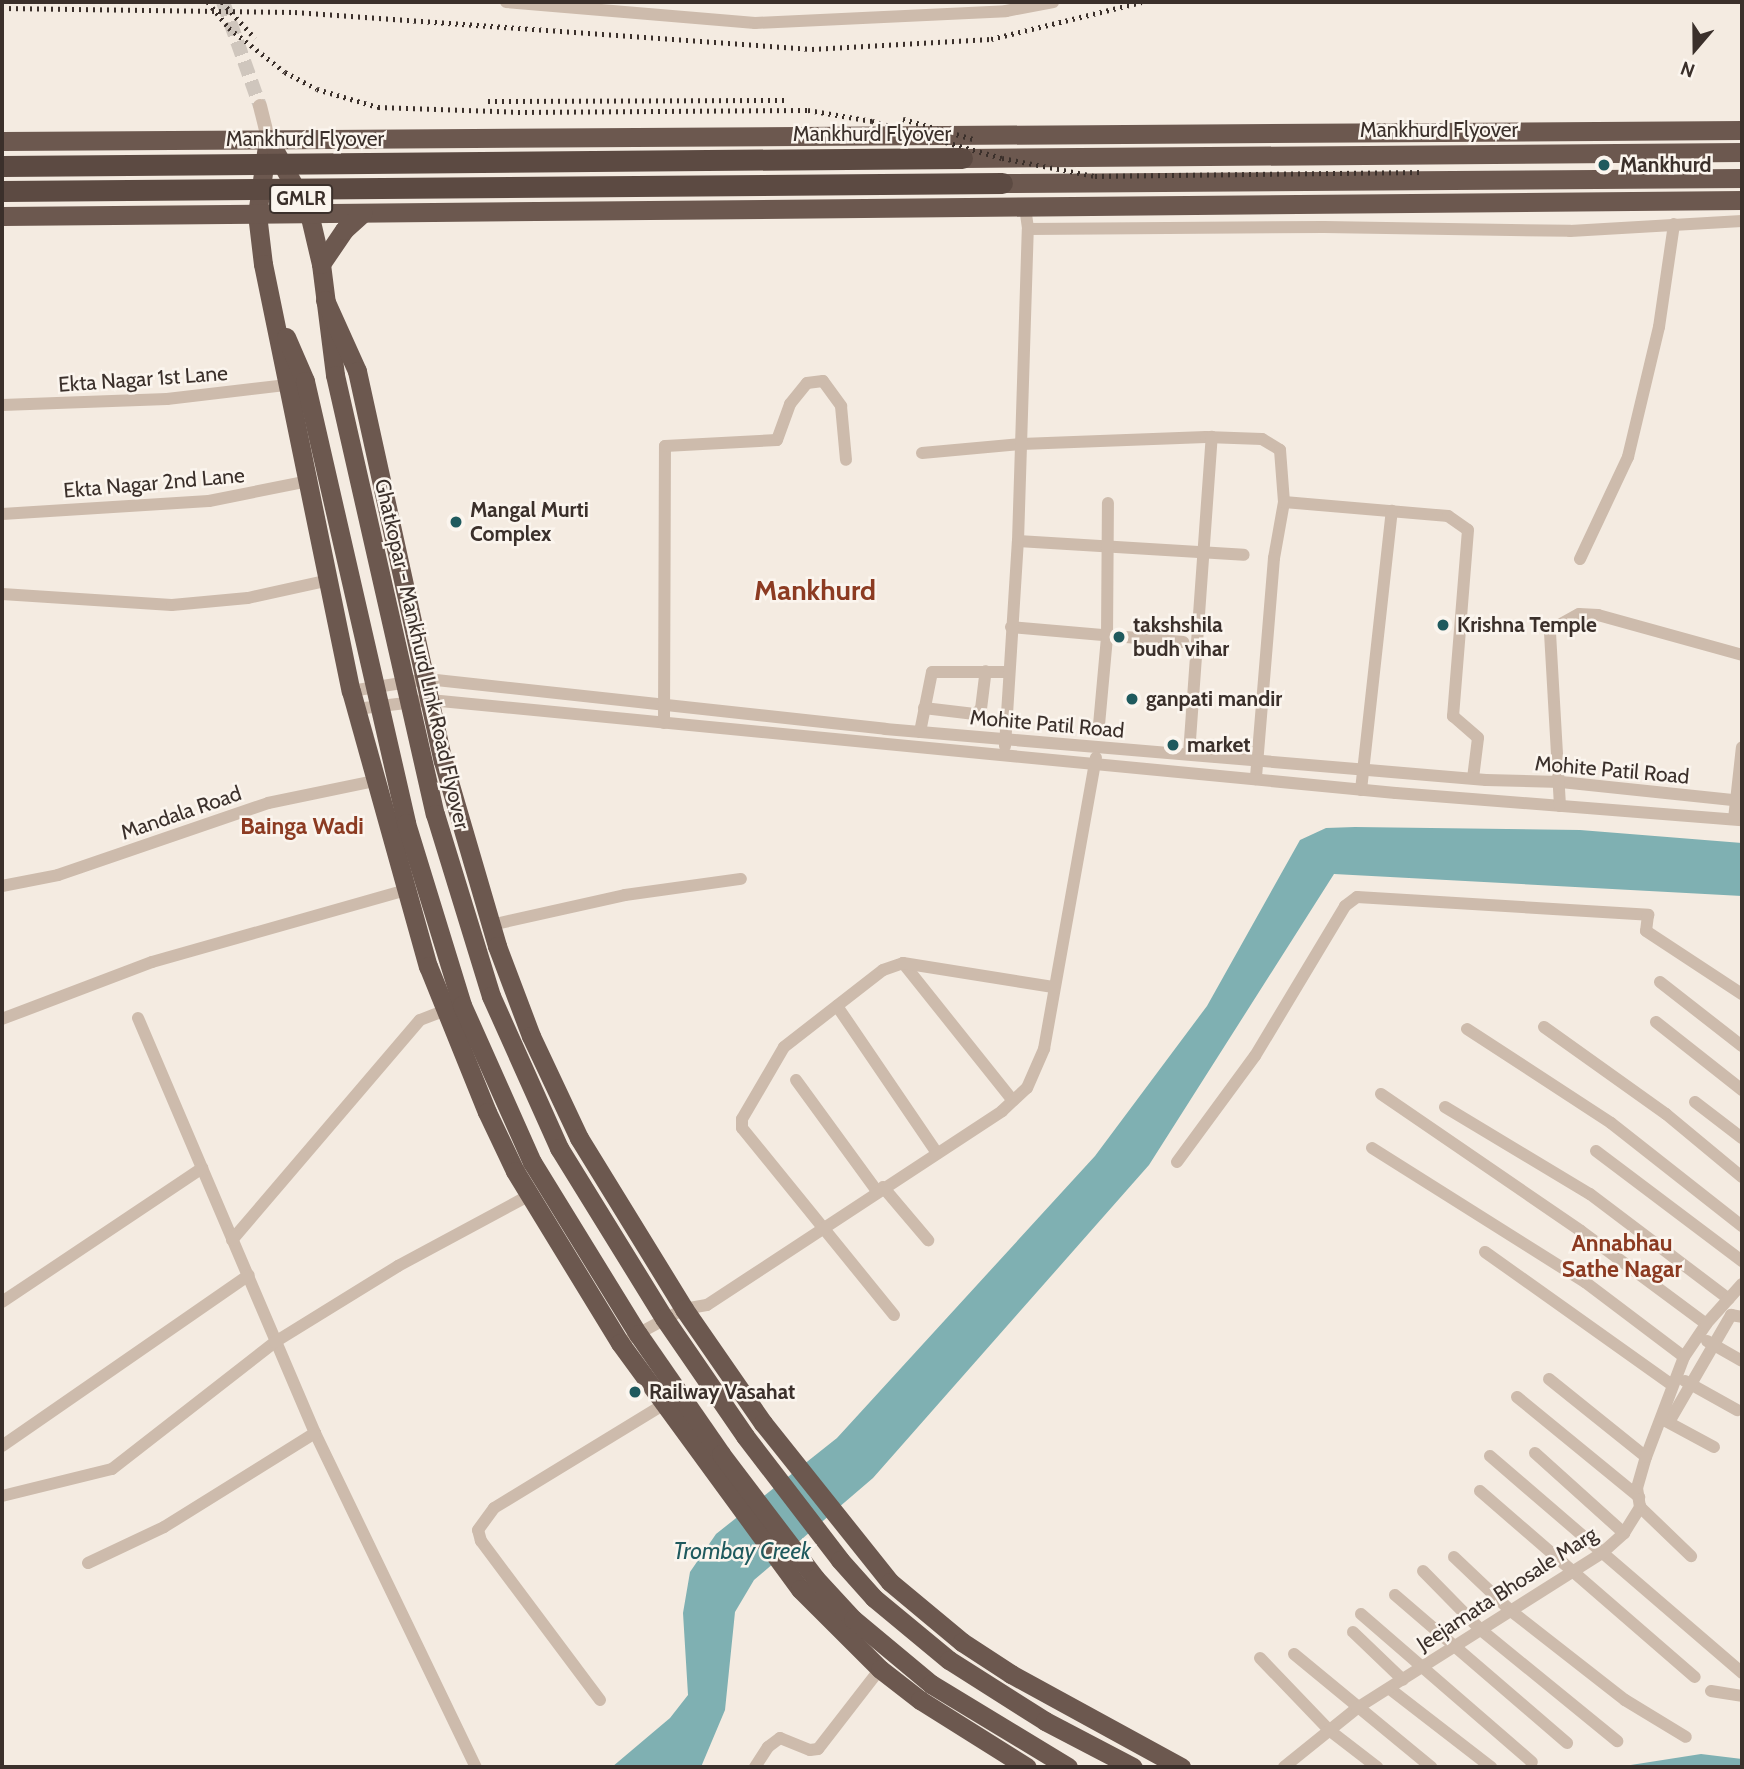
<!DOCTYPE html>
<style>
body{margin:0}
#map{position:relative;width:1744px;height:1769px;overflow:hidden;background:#f4ebe1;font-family:Cabin,sans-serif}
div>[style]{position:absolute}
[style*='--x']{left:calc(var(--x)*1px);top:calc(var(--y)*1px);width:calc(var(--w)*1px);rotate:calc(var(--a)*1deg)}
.water>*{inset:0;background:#7fb0b2}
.tertiary-tunnel>*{height:14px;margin-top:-7px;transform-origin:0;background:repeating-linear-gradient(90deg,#cfc6bd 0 14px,transparent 0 21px)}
.minor>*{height:12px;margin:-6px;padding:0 6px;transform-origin:6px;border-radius:6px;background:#cdbbac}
.tertiary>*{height:14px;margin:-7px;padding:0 7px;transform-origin:7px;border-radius:7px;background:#cdbbac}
.trunk>*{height:19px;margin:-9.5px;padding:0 9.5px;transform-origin:9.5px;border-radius:9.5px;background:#6c584f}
.rail>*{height:4.5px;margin-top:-2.25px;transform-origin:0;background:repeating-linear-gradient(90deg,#3b302b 0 2px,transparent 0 7px)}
.trunk-bridge>*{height:19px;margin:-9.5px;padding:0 9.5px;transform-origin:9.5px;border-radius:9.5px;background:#6c584f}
.motorway-bridge>*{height:21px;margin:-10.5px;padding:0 10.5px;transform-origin:10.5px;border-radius:10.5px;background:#5c4a42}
.dots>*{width:19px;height:19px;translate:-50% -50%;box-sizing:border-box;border:4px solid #fbf5ee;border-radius:50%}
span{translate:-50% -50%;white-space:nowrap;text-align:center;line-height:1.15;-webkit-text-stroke:5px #fbf5ee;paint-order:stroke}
.shield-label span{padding:2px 5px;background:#fbf5ee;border:2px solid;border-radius:5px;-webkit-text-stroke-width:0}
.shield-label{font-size:19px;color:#3b302b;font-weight:700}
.street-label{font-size:21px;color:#3b302b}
.poi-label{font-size:21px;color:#3b302b;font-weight:700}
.left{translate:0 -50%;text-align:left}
.neighbourhood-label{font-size:23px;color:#8c3b22;font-weight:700}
.water-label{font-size:23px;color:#1f5a5e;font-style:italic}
.district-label{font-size:28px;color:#8c3b22;font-weight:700}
.frame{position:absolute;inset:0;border:4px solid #3b302b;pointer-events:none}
.north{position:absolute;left:1660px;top:14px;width:70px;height:70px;-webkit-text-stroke:5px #fbf5ee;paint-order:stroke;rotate:200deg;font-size:19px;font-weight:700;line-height:28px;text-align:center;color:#3b302b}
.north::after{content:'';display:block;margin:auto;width:24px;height:32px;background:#3b302b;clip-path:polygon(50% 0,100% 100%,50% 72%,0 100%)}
</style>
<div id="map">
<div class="water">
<i style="clip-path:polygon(1355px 827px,1580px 830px,1742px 843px,1742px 896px,1334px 874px,1149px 1165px,873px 1478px,754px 1580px,735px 1612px,725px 1710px,701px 1767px,612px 1767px,670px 1718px,688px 1695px,683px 1613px,690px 1572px,716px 1534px,837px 1438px,1095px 1156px,1207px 1006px,1300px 840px,1326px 828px)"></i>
<i style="clip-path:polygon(1701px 1754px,1742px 1759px,1742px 1767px,1618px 1767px)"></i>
</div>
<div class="tertiary-tunnel">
<i style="--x:223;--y:2;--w:110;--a:70.4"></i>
</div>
<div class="minor">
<i style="--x:506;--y:2;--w:250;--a:4.8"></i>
<i style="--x:755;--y:23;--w:251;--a:-2.7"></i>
<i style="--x:1006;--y:11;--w:48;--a:-10.8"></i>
<i style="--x:1025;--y:207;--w:22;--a:82"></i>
<i style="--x:1028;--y:229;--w:296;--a:-0.4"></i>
<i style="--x:1324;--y:227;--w:246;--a:0.9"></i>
<i style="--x:1570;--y:231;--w:172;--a:-3.3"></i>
<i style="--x:2;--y:405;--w:165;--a:-2.1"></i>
<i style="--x:167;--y:399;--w:121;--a:-6.7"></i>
<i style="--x:922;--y:453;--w:99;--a:-5.2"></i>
<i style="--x:1021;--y:444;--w:185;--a:-2.2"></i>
<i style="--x:1206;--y:437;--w:56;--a:2"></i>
<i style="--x:1262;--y:439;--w:21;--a:31"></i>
<i style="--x:1280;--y:450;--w:52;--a:85.6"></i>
<i style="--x:1284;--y:502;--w:57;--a:100.1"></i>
<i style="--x:1274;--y:558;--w:222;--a:94.7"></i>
<i style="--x:1284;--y:502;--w:165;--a:4.9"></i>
<i style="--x:1448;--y:516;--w:24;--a:35"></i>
<i style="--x:1468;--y:530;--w:187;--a:94.6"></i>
<i style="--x:1453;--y:716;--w:33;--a:41"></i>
<i style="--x:1478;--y:738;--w:40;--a:97.1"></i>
<i style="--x:2;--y:514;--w:207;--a:-3.6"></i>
<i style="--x:209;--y:501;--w:101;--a:-11.4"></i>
<i style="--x:1018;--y:541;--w:226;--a:3.5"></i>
<i style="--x:1580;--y:559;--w:113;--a:-64.8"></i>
<i style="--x:1628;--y:457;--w:134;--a:-76.6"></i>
<i style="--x:1659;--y:327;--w:104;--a:-81.7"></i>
<i style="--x:2;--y:594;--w:170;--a:3.7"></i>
<i style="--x:172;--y:605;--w:76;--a:-5.3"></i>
<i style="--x:248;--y:598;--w:83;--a:-12.5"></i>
<i style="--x:1011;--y:627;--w:173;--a:5"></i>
<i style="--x:351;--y:691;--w:77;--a:-9"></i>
<i style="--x:427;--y:679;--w:461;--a:6.2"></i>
<i style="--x:885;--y:729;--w:603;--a:4.85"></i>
<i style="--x:1486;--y:780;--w:75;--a:1.5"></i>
<i style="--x:1561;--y:782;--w:182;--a:6"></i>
<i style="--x:924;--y:708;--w:51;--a:6.7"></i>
<i style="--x:975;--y:714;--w:8;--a:-40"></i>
<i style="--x:981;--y:709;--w:38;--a:-83"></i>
<i style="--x:356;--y:709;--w:75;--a:-6.9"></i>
<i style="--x:430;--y:700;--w:970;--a:5.5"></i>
<i style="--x:1396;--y:793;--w:347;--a:4.5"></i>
<i style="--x:664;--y:723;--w:277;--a:-89.8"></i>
<i style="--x:665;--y:446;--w:112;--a:-3.1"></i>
<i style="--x:777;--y:440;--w:38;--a:-70"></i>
<i style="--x:790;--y:404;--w:27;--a:-51"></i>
<i style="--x:807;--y:383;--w:16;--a:-7"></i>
<i style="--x:823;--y:381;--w:31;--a:54"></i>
<i style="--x:841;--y:406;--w:54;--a:84.7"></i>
<i style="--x:1099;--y:725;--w:88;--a:-84.8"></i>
<i style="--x:1107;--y:637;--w:134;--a:-89.6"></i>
<i style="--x:920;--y:732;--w:61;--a:-78.7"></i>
<i style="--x:932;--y:672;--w:76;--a:0"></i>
<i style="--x:1005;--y:746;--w:205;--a:-86.4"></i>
<i style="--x:1018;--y:541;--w:312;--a:-88.2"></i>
<i style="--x:1189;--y:754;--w:318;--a:-85.9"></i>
<i style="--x:1361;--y:790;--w:281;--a:-83.7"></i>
<i style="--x:1560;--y:806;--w:176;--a:-93.3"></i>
<i style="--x:1550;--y:630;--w:33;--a:-29"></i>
<i style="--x:1579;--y:614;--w:19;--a:3"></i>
<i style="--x:1598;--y:615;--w:149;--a:15.5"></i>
<i style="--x:1734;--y:819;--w:72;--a:-83.7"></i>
<i style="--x:2;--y:886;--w:57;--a:-11.1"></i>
<i style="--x:58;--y:875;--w:222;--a:-18.9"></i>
<i style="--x:268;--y:803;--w:108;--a:-11.7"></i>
<i style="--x:491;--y:925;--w:137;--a:-12.6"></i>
<i style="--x:625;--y:895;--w:117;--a:-7.9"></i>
<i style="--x:903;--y:963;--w:176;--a:51.4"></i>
<i style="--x:1660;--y:982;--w:104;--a:38"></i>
<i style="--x:837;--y:1006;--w:178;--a:55.8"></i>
<i style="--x:138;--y:1018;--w:451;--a:66.9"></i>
<i style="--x:315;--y:1433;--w:371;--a:64.3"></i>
<i style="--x:2;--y:1019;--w:160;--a:-20.8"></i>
<i style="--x:152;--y:962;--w:265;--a:-15.8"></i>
<i style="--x:1656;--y:1022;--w:110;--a:38.3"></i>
<i style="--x:1544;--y:1027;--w:150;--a:35.5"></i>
<i style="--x:1666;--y:1114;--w:99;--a:39.7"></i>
<i style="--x:1467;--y:1029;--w:172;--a:33.1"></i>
<i style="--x:1611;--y:1123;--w:167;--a:38.2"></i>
<i style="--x:796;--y:1080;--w:137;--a:53.9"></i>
<i style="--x:1381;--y:1094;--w:242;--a:34.4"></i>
<i style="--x:1581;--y:1231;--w:156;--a:36.6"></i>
<i style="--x:1695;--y:1102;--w:59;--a:37.5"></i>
<i style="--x:1445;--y:1107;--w:169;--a:31"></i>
<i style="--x:1590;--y:1194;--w:174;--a:37.1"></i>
<i style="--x:1372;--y:1148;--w:252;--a:32.2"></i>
<i style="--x:1585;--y:1282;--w:124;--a:37.1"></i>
<i style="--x:1596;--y:1151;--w:183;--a:37"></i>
<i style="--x:1177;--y:1162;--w:132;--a:-53.7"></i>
<i style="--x:1255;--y:1056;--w:175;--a:-59"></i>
<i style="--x:1345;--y:906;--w:15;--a:-37"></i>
<i style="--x:1357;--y:897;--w:292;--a:3.5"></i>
<i style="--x:1648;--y:915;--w:16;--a:97"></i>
<i style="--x:1646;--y:931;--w:115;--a:33.3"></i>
<i style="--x:883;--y:1187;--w:70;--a:49.7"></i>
<i style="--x:232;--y:1240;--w:289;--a:-49.5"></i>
<i style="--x:420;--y:1020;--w:26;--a:-21"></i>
<i style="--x:1485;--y:1252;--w:228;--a:35.4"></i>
<i style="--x:2;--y:1302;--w:241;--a:-33.8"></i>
<i style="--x:894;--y:1315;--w:241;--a:-129.1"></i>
<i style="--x:742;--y:1128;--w:9;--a:-90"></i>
<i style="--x:742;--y:1119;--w:83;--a:-59.7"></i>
<i style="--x:784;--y:1047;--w:125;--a:-37.9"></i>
<i style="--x:883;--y:970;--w:21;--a:-19"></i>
<i style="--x:903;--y:963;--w:152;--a:9.1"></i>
<i style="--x:632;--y:1337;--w:59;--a:-28.3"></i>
<i style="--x:684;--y:1309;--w:23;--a:-10"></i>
<i style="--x:707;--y:1305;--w:353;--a:-33.3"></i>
<i style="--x:1002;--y:1111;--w:34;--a:-43"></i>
<i style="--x:1027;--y:1088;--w:43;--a:-66.4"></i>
<i style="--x:1044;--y:1049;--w:296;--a:-79.9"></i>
<i style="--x:1707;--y:1341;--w:40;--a:29.7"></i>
<i style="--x:1549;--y:1379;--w:124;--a:38.8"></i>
<i style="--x:1685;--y:1381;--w:60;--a:29.1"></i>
<i style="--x:1517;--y:1397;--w:158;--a:39.3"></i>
<i style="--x:1662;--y:1419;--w:59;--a:28.3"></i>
<i style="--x:1669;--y:1422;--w:124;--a:-59.9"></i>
<i style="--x:1731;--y:1315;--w:11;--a:10"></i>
<i style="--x:2;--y:1446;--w:300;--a:-34.7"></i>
<i style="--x:1535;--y:1453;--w:120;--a:42"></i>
<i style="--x:1490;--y:1456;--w:333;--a:40.7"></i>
<i style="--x:1480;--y:1491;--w:284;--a:40.9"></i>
<i style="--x:2;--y:1496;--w:113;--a:-13.8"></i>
<i style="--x:112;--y:1469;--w:207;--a:-37.9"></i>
<i style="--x:275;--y:1342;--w:145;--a:-31.7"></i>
<i style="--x:398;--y:1266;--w:150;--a:-28.3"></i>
<i style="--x:1640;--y:1507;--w:71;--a:43.9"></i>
<i style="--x:1454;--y:1557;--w:79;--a:43.5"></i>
<i style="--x:1511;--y:1611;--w:145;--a:38"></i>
<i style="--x:1625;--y:1700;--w:71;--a:31.2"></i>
<i style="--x:88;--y:1563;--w:84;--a:-25.3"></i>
<i style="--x:164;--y:1527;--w:178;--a:-31.9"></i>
<i style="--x:1423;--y:1571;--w:83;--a:45.5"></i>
<i style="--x:1481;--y:1630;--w:176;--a:39.2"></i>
<i style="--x:1395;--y:1595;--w:227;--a:40.7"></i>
<i style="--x:1361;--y:1614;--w:226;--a:40.9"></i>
<i style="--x:1353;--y:1632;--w:69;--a:43.8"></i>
<i style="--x:1294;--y:1654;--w:178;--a:39.5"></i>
<i style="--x:1260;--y:1658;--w:100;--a:46.2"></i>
<i style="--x:1329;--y:1730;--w:61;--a:37.6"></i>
<i style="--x:1390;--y:1689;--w:128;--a:37.7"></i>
<i style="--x:1711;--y:1691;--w:31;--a:9"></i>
<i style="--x:600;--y:1700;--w:199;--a:-126.8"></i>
<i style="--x:481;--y:1541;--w:11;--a:-105"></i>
<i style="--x:478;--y:1530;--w:27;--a:-54"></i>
<i style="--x:494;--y:1508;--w:198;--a:-31.4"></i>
<i style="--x:755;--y:1767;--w:24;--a:-57"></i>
<i style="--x:768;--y:1747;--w:15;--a:-37"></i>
<i style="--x:780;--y:1738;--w:32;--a:22"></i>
<i style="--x:810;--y:1750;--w:8;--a:-7"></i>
<i style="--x:818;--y:1749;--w:101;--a:-52.2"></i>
<i style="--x:1284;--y:1767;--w:94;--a:-38.9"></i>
<i style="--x:1357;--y:1708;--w:290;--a:-32.3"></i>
<i style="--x:1602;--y:1553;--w:30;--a:-42"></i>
<i style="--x:1624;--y:1533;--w:31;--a:-58"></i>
<i style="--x:1640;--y:1507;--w:19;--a:-99"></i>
<i style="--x:1637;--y:1488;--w:32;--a:-74"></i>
<i style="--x:1646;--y:1457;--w:107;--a:-69.2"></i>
<i style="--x:1684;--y:1357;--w:40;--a:-56"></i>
<i style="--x:1706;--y:1324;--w:54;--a:-48"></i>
</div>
<div class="tertiary">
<i style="--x:260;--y:106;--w:34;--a:76"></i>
</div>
<div class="trunk">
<i style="--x:268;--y:139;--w:76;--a:98.3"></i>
<i style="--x:257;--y:214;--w:50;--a:83.2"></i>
<i style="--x:263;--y:264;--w:436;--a:78.4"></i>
<i style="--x:351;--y:691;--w:286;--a:74.4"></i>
<i style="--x:428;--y:966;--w:157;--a:68"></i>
<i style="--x:487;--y:1112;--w:65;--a:64.6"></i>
<i style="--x:515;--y:1171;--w:202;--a:58.6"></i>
<i style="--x:620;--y:1343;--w:305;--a:53.8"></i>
<i style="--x:800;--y:1589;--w:113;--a:45"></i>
<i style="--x:880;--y:1669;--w:51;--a:37.8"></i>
<i style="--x:920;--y:1700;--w:126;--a:32.1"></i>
<i style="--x:2;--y:141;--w:1740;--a:-0.36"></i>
<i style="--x:276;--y:153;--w:68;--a:61.2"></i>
<i style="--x:309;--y:213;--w:52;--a:76.8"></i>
<i style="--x:321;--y:264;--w:112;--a:82.8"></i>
<i style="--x:962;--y:158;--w:780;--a:-0.44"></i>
<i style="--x:1002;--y:183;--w:740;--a:-0.39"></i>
<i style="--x:2;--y:216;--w:1740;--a:-0.53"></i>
<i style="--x:321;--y:264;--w:41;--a:-55.9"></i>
<i style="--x:344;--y:230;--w:25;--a:-42"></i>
<i style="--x:325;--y:300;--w:78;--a:65.7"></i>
<i style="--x:357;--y:371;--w:399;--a:77.6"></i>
<i style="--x:443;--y:761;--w:193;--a:73.7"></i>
<i style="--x:497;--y:946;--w:96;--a:69.3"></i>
<i style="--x:531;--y:1036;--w:113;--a:64.8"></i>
<i style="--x:579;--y:1138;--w:201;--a:58.4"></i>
<i style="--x:684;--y:1309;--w:139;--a:55.3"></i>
<i style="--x:763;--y:1423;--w:203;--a:51.4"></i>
<i style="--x:890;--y:1582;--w:94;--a:39.8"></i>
<i style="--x:962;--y:1642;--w:59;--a:33.1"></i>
<i style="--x:1011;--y:1674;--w:194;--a:28.7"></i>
<i style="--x:286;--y:337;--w:48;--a:66.6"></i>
</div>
<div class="rail">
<i style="--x:208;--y:2;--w:33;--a:51"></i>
<i style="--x:229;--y:28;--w:71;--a:38.2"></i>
<i style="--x:285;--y:72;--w:36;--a:28"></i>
<i style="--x:317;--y:89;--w:64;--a:16.4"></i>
<i style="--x:378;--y:107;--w:140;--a:2"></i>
<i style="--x:518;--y:112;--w:290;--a:-0.4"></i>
<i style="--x:808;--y:110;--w:65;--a:9.8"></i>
<i style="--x:872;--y:121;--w:135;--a:15.9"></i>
<i style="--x:1002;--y:158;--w:95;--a:11"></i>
<i style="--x:1095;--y:176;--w:329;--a:-0.7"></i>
<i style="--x:222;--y:2;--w:49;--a:47.5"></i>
<i style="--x:2;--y:8;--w:293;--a:0.8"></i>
<i style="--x:295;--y:12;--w:518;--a:4.09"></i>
<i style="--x:812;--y:49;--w:179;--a:-3.2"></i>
<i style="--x:991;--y:39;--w:155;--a:-13.8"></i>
<i style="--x:488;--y:101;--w:301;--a:-0.2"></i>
<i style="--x:903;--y:119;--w:73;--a:15.9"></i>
</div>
<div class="trunk-bridge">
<i style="--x:335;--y:375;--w:450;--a:77.2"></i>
<i style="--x:435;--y:814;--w:190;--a:72.9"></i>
<i style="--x:491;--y:996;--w:167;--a:65.9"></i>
<i style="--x:559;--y:1148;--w:200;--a:58.3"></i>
<i style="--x:664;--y:1318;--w:143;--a:55.5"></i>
<i style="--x:745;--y:1436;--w:156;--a:52.5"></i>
<i style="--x:840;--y:1560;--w:51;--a:48.2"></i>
<i style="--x:874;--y:1598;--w:97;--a:39.6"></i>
<i style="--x:949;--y:1660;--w:114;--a:32.4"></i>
<i style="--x:1045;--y:1721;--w:99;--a:27.6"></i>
<i style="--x:305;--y:381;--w:453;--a:77.1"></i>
<i style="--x:406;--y:823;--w:190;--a:72.9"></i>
<i style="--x:462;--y:1005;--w:172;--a:66"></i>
<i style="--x:532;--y:1162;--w:202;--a:58.4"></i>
<i style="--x:638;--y:1334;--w:146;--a:55.3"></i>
<i style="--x:721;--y:1454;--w:156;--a:52.8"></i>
<i style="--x:815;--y:1578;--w:56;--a:47.2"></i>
<i style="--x:853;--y:1619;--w:102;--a:39.8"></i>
<i style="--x:931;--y:1684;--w:160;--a:31.2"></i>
</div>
<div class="motorway-bridge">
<i style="--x:2;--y:166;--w:960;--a:-0.48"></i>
<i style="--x:2;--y:191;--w:1000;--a:-0.46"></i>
</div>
<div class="dots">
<i style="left:1604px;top:165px;background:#1f5a5e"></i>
<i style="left:456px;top:522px;background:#1f5a5e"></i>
<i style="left:1443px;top:625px;background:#1f5a5e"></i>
<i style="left:1119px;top:637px;background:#1f5a5e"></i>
<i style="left:1132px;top:699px;background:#1f5a5e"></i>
<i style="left:1173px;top:745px;background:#1f5a5e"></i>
<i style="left:635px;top:1392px;background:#1f5a5e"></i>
</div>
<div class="shield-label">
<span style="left:301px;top:199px">GMLR</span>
</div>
<div class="street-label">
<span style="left:1439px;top:130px">Mankhurd Flyover</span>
<span style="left:872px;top:134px">Mankhurd Flyover</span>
<span style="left:305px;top:139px">Mankhurd Flyover</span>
<span style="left:143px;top:379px;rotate:-4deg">Ekta Nagar 1st Lane</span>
<span style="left:154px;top:483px;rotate:-5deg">Ekta Nagar 2nd Lane</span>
<span style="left:422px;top:654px;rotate:77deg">Ghatkopar - Mankhurd Link Road Flyover</span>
<span style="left:1047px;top:724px;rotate:5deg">Mohite Patil Road</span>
<span style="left:1612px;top:770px;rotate:5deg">Mohite Patil Road</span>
<span style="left:181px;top:813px;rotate:-19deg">Mandala Road</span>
<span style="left:1507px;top:1589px;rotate:-33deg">Jeejamata Bhosale Marg</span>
</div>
<div class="poi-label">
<span class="left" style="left:1620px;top:165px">Mankhurd</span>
<span class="left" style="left:470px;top:522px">Mangal Murti<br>Complex</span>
<span class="left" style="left:1133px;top:637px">takshshila<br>budh vihar</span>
<span class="left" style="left:1457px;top:625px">Krishna Temple</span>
<span class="left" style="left:1146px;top:699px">ganpati mandir</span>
<span class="left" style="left:1187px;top:745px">market</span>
<span class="left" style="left:649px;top:1392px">Railway Vasahat</span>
</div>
<div class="neighbourhood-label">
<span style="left:302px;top:826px">Bainga Wadi</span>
<span style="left:1622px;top:1256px">Annabhau<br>Sathe Nagar</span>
</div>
<div class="water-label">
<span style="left:742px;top:1551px">Trombay Creek</span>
</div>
<div class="district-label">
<span style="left:815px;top:590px">Mankhurd</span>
</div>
<div class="frame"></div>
<div class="north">N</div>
</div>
